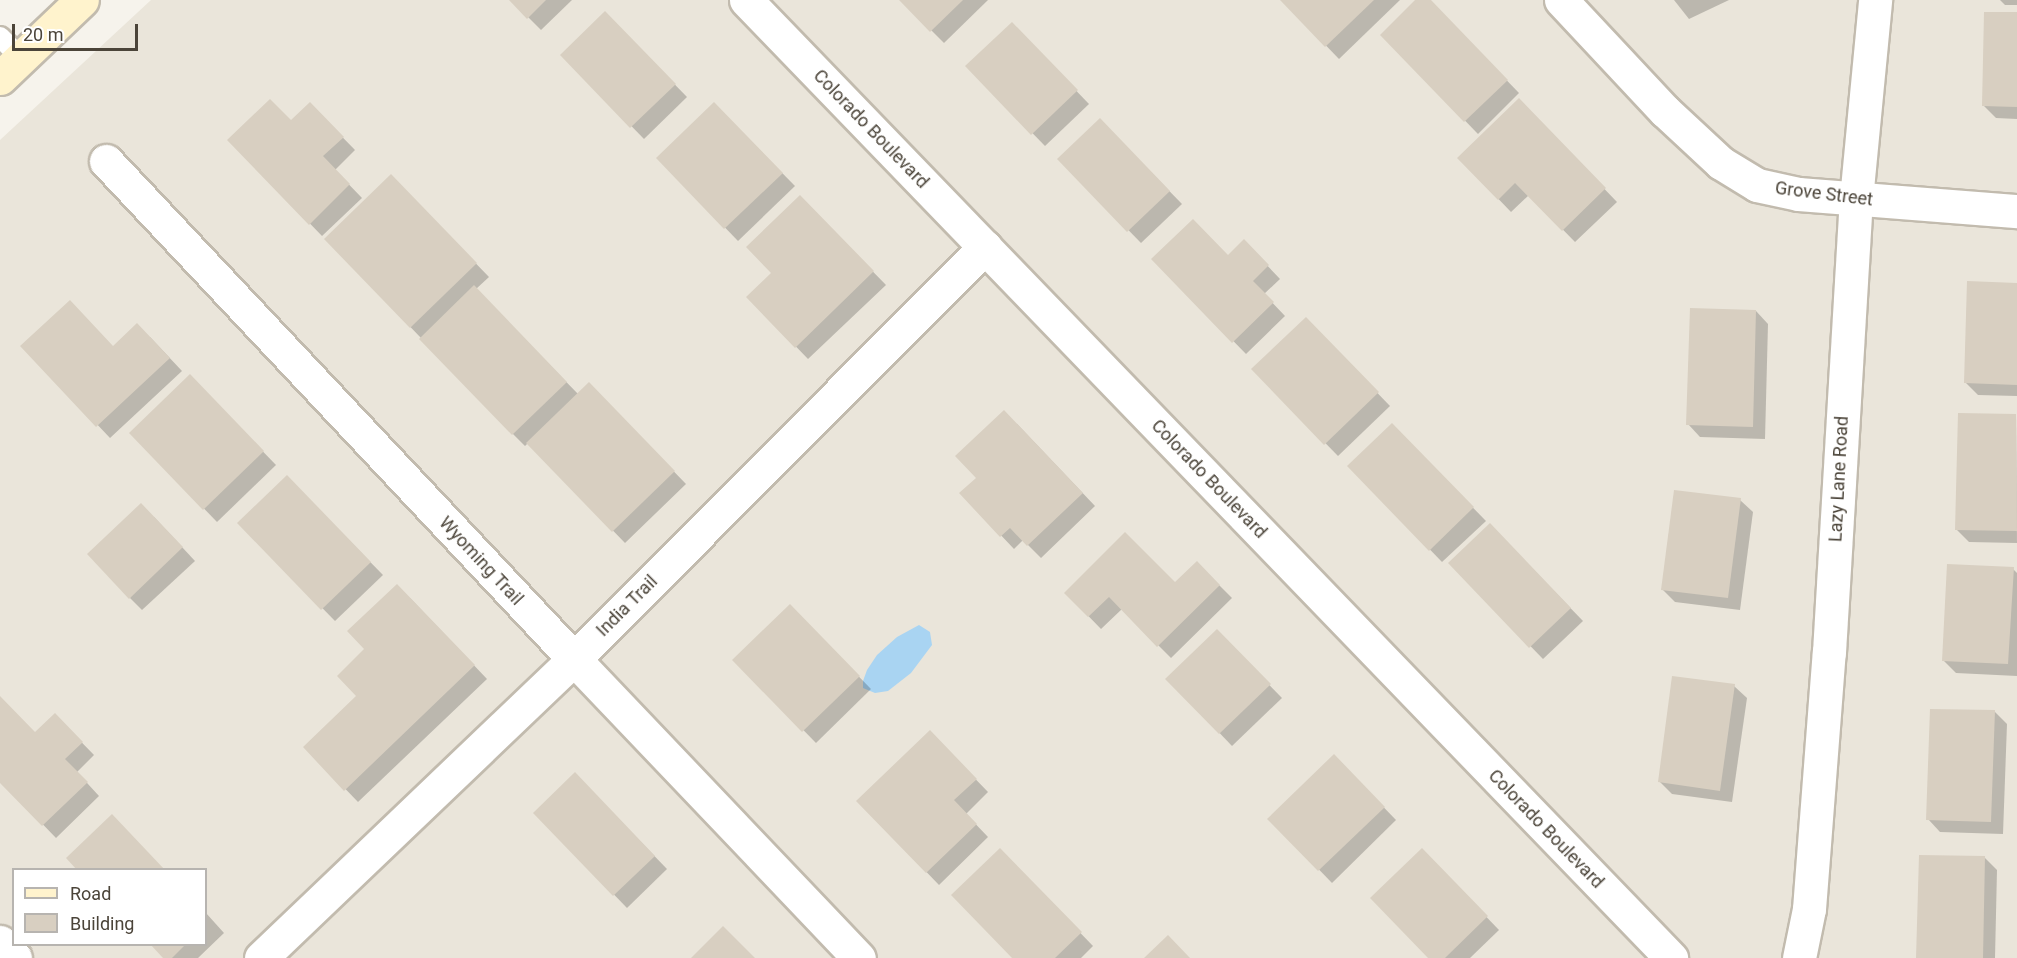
<!DOCTYPE html>
<style>
body{margin:0}
#map{position:relative;width:2017px;height:958px;overflow:hidden;background:#f6f3ec;font-family:Roboto,sans-serif}
div>[style]{position:absolute}
[style*='--x']{left:calc(var(--x)*1px);top:calc(var(--y)*1px);width:calc(var(--w)*1px);rotate:calc(var(--a)*1deg)}
.residential>*{inset:0;background:#eae5da}
.water>*{inset:0;background:#a9d4f2}
.shadow>*{inset:0;background:#0003}
.building>*{inset:0;background:#d8cfc1}
.roads{filter:drop-shadow(2px 0 #c2bbae) drop-shadow(-2px 0 #c2bbae) drop-shadow(0 2px #c2bbae) drop-shadow(0 -2px #c2bbae)}
.service>*{height:20px;margin:-10px;padding:0 10px;transform-origin:10px;border-radius:10px;background:#fff}
.minor>*{height:33px;margin:-16.5px;padding:0 16.5px;transform-origin:16.5px;border-radius:16.5px;background:#fff}
.secondary>*{height:33px;margin:-16.5px;padding:0 16.5px;transform-origin:16.5px;border-radius:16.5px;background:#fff3cd}
span{translate:-50% -50%;white-space:nowrap;text-align:center;line-height:1.15;-webkit-text-stroke:5px #fff;paint-order:stroke}
.street-label{font-size:18px;color:#4b4439}
.legend{position:absolute;left:12px;top:868px;width:195px;height:78px;box-sizing:border-box;background:#fff;border:2px solid #b7b4b0;margin:0;padding:8px 10px;list-style:none;font-size:18px;color:#4b4439}
.legend li{display:flex;align-items:center;gap:12px;height:30px}
.legend b{width:30px;border:2px solid #b7b4b0}
.scale{position:absolute;left:12px;top:24px;width:126px;height:27px;box-sizing:border-box;border:3px solid #4b4439;border-top:0;padding-left:8px;font-size:18px;line-height:21px;white-space:nowrap;color:#4b4439;-webkit-text-stroke:4px #fff;paint-order:stroke}
</style>
<div id="map">
<div class="residential">
<i style="clip-path:polygon(evenodd,151px 0,2017px 0,2017px 958px,0 958px,0 140px,151px 0,14px 870px,206px 870px,206px 944px,14px 944px,14px 870px)"></i>
</div>
<div class="water">
<i style="clip-path:polygon(919px 625px,930px 632px,932px 645px,911px 673px,888px 691px,875px 693px,863px 688px,863px 681px,867px 670px,877px 655px,897px 637px)"></i>
</div>
<div class="shadow">
<i style="clip-path:polygon(511px 0,572px 0,541px 30px)"></i>
<i style="clip-path:polygon(901px 0,988px 0,944px 43px)"></i>
<i style="clip-path:polygon(1282px 0,1400px 0,1339px 59px)"></i>
<i style="clip-path:polygon(1418px 0,1429px 0,1519px 93px,1478px 134px,1382px 35px)"></i>
<i style="clip-path:polygon(1674px 0,1729px 0,1689px 19px)"></i>
<i style="clip-path:polygon(2000px 0,2017px 0,2017px 5px,2005px 5px)"></i>
<i style="clip-path:polygon(605px 13px,687px 97px,644px 139px,562px 55px)"></i>
<i style="clip-path:polygon(2017px 14px,2017px 119px,1996px 118px,1984px 106px)"></i>
<i style="clip-path:polygon(1012px 24px,1089px 104px,1045px 146px,967px 66px)"></i>
<i style="clip-path:polygon(1519px 100px,1617px 202px,1575px 242px,1529px 195px,1511px 212px,1459px 158px)"></i>
<i style="clip-path:polygon(310px 104px,355px 150px,335px 170px,362px 198px,322px 236px,229px 140px,291px 122px)"></i>
<i style="clip-path:polygon(714px 104px,795px 186px,738px 241px,658px 158px)"></i>
<i style="clip-path:polygon(1100px 120px,1182px 204px,1141px 243px,1059px 159px)"></i>
<i style="clip-path:polygon(391px 176px,489px 277px,476px 289px,578px 394px,589px 384px,686px 484px,625px 543px,528px 443px,525px 446px,513px 434px,326px 239px)"></i>
<i style="clip-path:polygon(800px 197px,886px 285px,808px 359px,748px 297px,773px 273px)"></i>
<i style="clip-path:polygon(1244px 241px,1280px 279px,1264px 294px,1285px 316px,1246px 354px,1153px 259px,1228px 257px)"></i>
<i style="clip-path:polygon(2017px 284px,2017px 396px,1978px 395px,1965px 382px)"></i>
<i style="clip-path:polygon(1756px 311px,1768px 324px,1765px 439px,1700px 437px,1688px 424px)"></i>
<i style="clip-path:polygon(1306px 319px,1390px 406px,1338px 456px,1253px 369px)"></i>
<i style="clip-path:polygon(150px 337px,182px 371px,110px 438px,23px 346px,113px 348px)"></i>
<i style="clip-path:polygon(190px 376px,276px 465px,217px 522px,131px 433px)"></i>
<i style="clip-path:polygon(2016px 416px,2017px 543px,1969px 542px,1956px 529px)"></i>
<i style="clip-path:polygon(1017px 424px,1095px 506px,1041px 558px,1023px 540px,1014px 549px,961px 493px,978px 478px)"></i>
<i style="clip-path:polygon(1392px 425px,1486px 521px,1442px 562px,1349px 466px)"></i>
<i style="clip-path:polygon(287px 477px,383px 575px,335px 621px,239px 523px)"></i>
<i style="clip-path:polygon(1740px 500px,1753px 512px,1740px 610px,1675px 602px,1662px 589px)"></i>
<i style="clip-path:polygon(154px 517px,195px 561px,142px 610px,130px 598px)"></i>
<i style="clip-path:polygon(1490px 525px,1583px 621px,1543px 659px,1450px 563px)"></i>
<i style="clip-path:polygon(1197px 563px,1232px 598px,1171px 658px,1122px 609px,1101px 629px,1066px 593px,1175px 584px)"></i>
<i style="clip-path:polygon(2013px 569px,2017px 573px,2017px 676px,1956px 673px,1944px 661px)"></i>
<i style="clip-path:polygon(410px 598px,487px 679px,358px 802px,305px 747px,358px 696px,367px 650px)"></i>
<i style="clip-path:polygon(790px 606px,871px 689px,816px 743px,735px 660px)"></i>
<i style="clip-path:polygon(1217px 631px,1282px 698px,1232px 746px,1168px 679px)"></i>
<i style="clip-path:polygon(1734px 686px,1747px 698px,1732px 802px,1672px 794px,1659px 781px)"></i>
<i style="clip-path:polygon(0 698px,35px 734px,55px 715px,94px 755px,77px 772px,99px 796px,56px 838px,0 780px)"></i>
<i style="clip-path:polygon(1994px 711px,2007px 724px,2003px 834px,1940px 832px,1928px 819px)"></i>
<i style="clip-path:polygon(930px 732px,988px 792px,966px 814px,988px 837px,939px 885px,858px 801px)"></i>
<i style="clip-path:polygon(1334px 756px,1396px 820px,1332px 883px,1270px 819px)"></i>
<i style="clip-path:polygon(575px 774px,667px 869px,627px 908px,535px 813px)"></i>
<i style="clip-path:polygon(1000px 850px,1093px 946px,1081px 958px,1014px 958px)"></i>
<i style="clip-path:polygon(1422px 850px,1499px 930px,1470px 958px,1430px 958px)"></i>
<i style="clip-path:polygon(1984px 857px,1997px 870px,1995px 958px,1918px 958px)"></i>
<i style="clip-path:polygon(206px 913px,224px 933px,198px 958px,165px 958px,152px 944px,206px 944px)"></i>
</div>
<div class="building">
<i style="clip-path:polygon(509px 0,546px 0,527px 19px)"></i>
<i style="clip-path:polygon(899px 0,963px 0,930px 32px)"></i>
<i style="clip-path:polygon(1280px 0,1374px 0,1325px 47px)"></i>
<i style="clip-path:polygon(1415px 0,1431px 0,1508px 80px,1464px 122px,1380px 35px)"></i>
<i style="clip-path:polygon(605px 11px,676px 84px,630px 128px,560px 55px)"></i>
<i style="clip-path:polygon(1984px 12px,2017px 12px,2017px 107px,1982px 106px)"></i>
<i style="clip-path:polygon(1012px 22px,1078px 90px,1031px 135px,965px 66px)"></i>
<i style="clip-path:polygon(1519px 98px,1606px 188px,1562px 231px,1515px 183px,1498px 200px,1457px 158px)"></i>
<i style="clip-path:polygon(270px 99px,291px 120px,310px 102px,344px 137px,323px 156px,350px 184px,309px 225px,227px 140px)"></i>
<i style="clip-path:polygon(714px 102px,783px 173px,724px 229px,656px 158px)"></i>
<i style="clip-path:polygon(1100px 118px,1170px 191px,1127px 232px,1057px 159px)"></i>
<i style="clip-path:polygon(391px 174px,477px 263px,410px 328px,324px 239px)"></i>
<i style="clip-path:polygon(800px 195px,874px 271px,795px 348px,746px 297px,771px 273px,746px 247px)"></i>
<i style="clip-path:polygon(1193px 219px,1228px 255px,1244px 239px,1269px 265px,1253px 281px,1274px 302px,1232px 343px,1151px 259px)"></i>
<i style="clip-path:polygon(1967px 281px,2017px 283px,2017px 385px,1964px 383px)"></i>
<i style="clip-path:polygon(474px 285px,567px 382px,512px 435px,419px 339px)"></i>
<i style="clip-path:polygon(70px 300px,113px 346px,137px 323px,170px 358px,96px 427px,20px 346px)"></i>
<i style="clip-path:polygon(1690px 308px,1756px 310px,1753px 427px,1686px 425px)"></i>
<i style="clip-path:polygon(1306px 317px,1379px 392px,1324px 445px,1251px 369px)"></i>
<i style="clip-path:polygon(190px 374px,264px 451px,203px 510px,129px 433px)"></i>
<i style="clip-path:polygon(589px 382px,675px 471px,612px 532px,526px 443px)"></i>
<i style="clip-path:polygon(1004px 410px,1083px 493px,1027px 546px,1010px 528px,1000px 537px,959px 493px,976px 478px,955px 456px)"></i>
<i style="clip-path:polygon(1958px 413px,2016px 414px,2017px 531px,1955px 530px)"></i>
<i style="clip-path:polygon(1392px 423px,1474px 507px,1429px 551px,1347px 466px)"></i>
<i style="clip-path:polygon(287px 475px,371px 562px,321px 610px,237px 523px)"></i>
<i style="clip-path:polygon(1674px 490px,1741px 498px,1728px 598px,1661px 590px)"></i>
<i style="clip-path:polygon(141px 503px,183px 547px,129px 599px,87px 554px)"></i>
<i style="clip-path:polygon(1490px 523px,1571px 608px,1529px 648px,1448px 563px)"></i>
<i style="clip-path:polygon(1125px 532px,1175px 582px,1197px 561px,1220px 585px,1157px 647px,1109px 597px,1088px 617px,1064px 593px)"></i>
<i style="clip-path:polygon(1947px 564px,2014px 567px,2008px 664px,1942px 661px)"></i>
<i style="clip-path:polygon(397px 584px,475px 665px,344px 791px,303px 747px,356px 696px,337px 676px,364px 649px,347px 631px)"></i>
<i style="clip-path:polygon(790px 604px,860px 676px,802px 732px,732px 660px)"></i>
<i style="clip-path:polygon(1217px 629px,1271px 684px,1219px 734px,1165px 679px)"></i>
<i style="clip-path:polygon(1672px 676px,1735px 684px,1720px 791px,1658px 782px)"></i>
<i style="clip-path:polygon(0 696px,35px 732px,55px 713px,83px 742px,65px 759px,88px 782px,42px 826px,0 783px)"></i>
<i style="clip-path:polygon(1930px 709px,1995px 710px,1991px 822px,1926px 820px)"></i>
<i style="clip-path:polygon(930px 730px,977px 779px,954px 800px,977px 824px,926px 873px,856px 801px)"></i>
<i style="clip-path:polygon(1334px 754px,1385px 807px,1318px 871px,1267px 819px)"></i>
<i style="clip-path:polygon(575px 772px,655px 856px,613px 896px,533px 813px)"></i>
<i style="clip-path:polygon(112px 814px,165px 870px,77px 870px,66px 858px)"></i>
<i style="clip-path:polygon(1000px 848px,1082px 932px,1055px 958px,1012px 958px,951px 895px)"></i>
<i style="clip-path:polygon(1422px 848px,1488px 916px,1445px 958px,1428px 958px,1370px 898px)"></i>
<i style="clip-path:polygon(1919px 855px,1985px 856px,1983px 958px,1916px 958px)"></i>
<i style="clip-path:polygon(723px 926px,755px 958px,691px 958px)"></i>
<i style="clip-path:polygon(1168px 935px,1190px 958px,1144px 958px)"></i>
<i style="clip-path:polygon(150px 944px,186px 944px,172px 958px,163px 958px)"></i>
</div>
<div class="roads">
<div class="service">
<i style="--x:0;--y:37;--w:30;--a:45"></i>
</div>
<div class="minor">
<i style="--x:746;--y:0;--w:1332;--a:46"></i>
<i style="--x:1561;--y:0;--w:152;--a:46.9"></i>
<i style="--x:1665;--y:111;--w:76;--a:42.9"></i>
<i style="--x:1721;--y:163;--w:42;--a:31.4"></i>
<i style="--x:1757;--y:185;--w:43;--a:12.1"></i>
<i style="--x:1799;--y:194;--w:219;--a:4.5"></i>
<i style="--x:106;--y:161;--w:683;--a:46.78"></i>
<i style="--x:574;--y:659;--w:413;--a:46.4"></i>
<i style="--x:0;--y:942;--w:22;--a:47"></i>
<i style="--x:261;--y:958;--w:433;--a:-43.7"></i>
<i style="--x:574;--y:659;--w:582;--a:-45.07"></i>
<i style="--x:1799;--y:958;--w:50;--a:-78.5"></i>
<i style="--x:1809;--y:909;--w:258;--a:-85.6"></i>
<i style="--x:1829;--y:652;--w:454;--a:-86.6"></i>
<i style="--x:1856;--y:199;--w:200;--a:-84.5"></i>
</div>
<div class="secondary">
<i style="--x:0;--y:78;--w:113;--a:-43.6"></i>
</div>
</div>
<div class="street-label">
<span style="left:871px;top:129px;rotate:46deg">Colorado Boulevard</span>
<span style="left:1824px;top:194px;rotate:7deg">Grove Street</span>
<span style="left:1209px;top:479px;rotate:46deg">Colorado Boulevard</span>
<span style="left:1839px;top:479px;rotate:-87deg">Lazy Lane Road</span>
<span style="left:481px;top:561px;rotate:47deg">Wyoming Trail</span>
<span style="left:627px;top:606px;rotate:-45deg">India Trail</span>
<span style="left:1546px;top:829px;rotate:46deg">Colorado Boulevard</span>
</div>
<ul class="legend">
<li><b style="height:8px;background:#fff3cd"></b>Road</li>
<li><b style="height:16px;background:#d8cfc1"></b>Building</li>
</ul>
<div class="scale">20 m</div>
</div>
